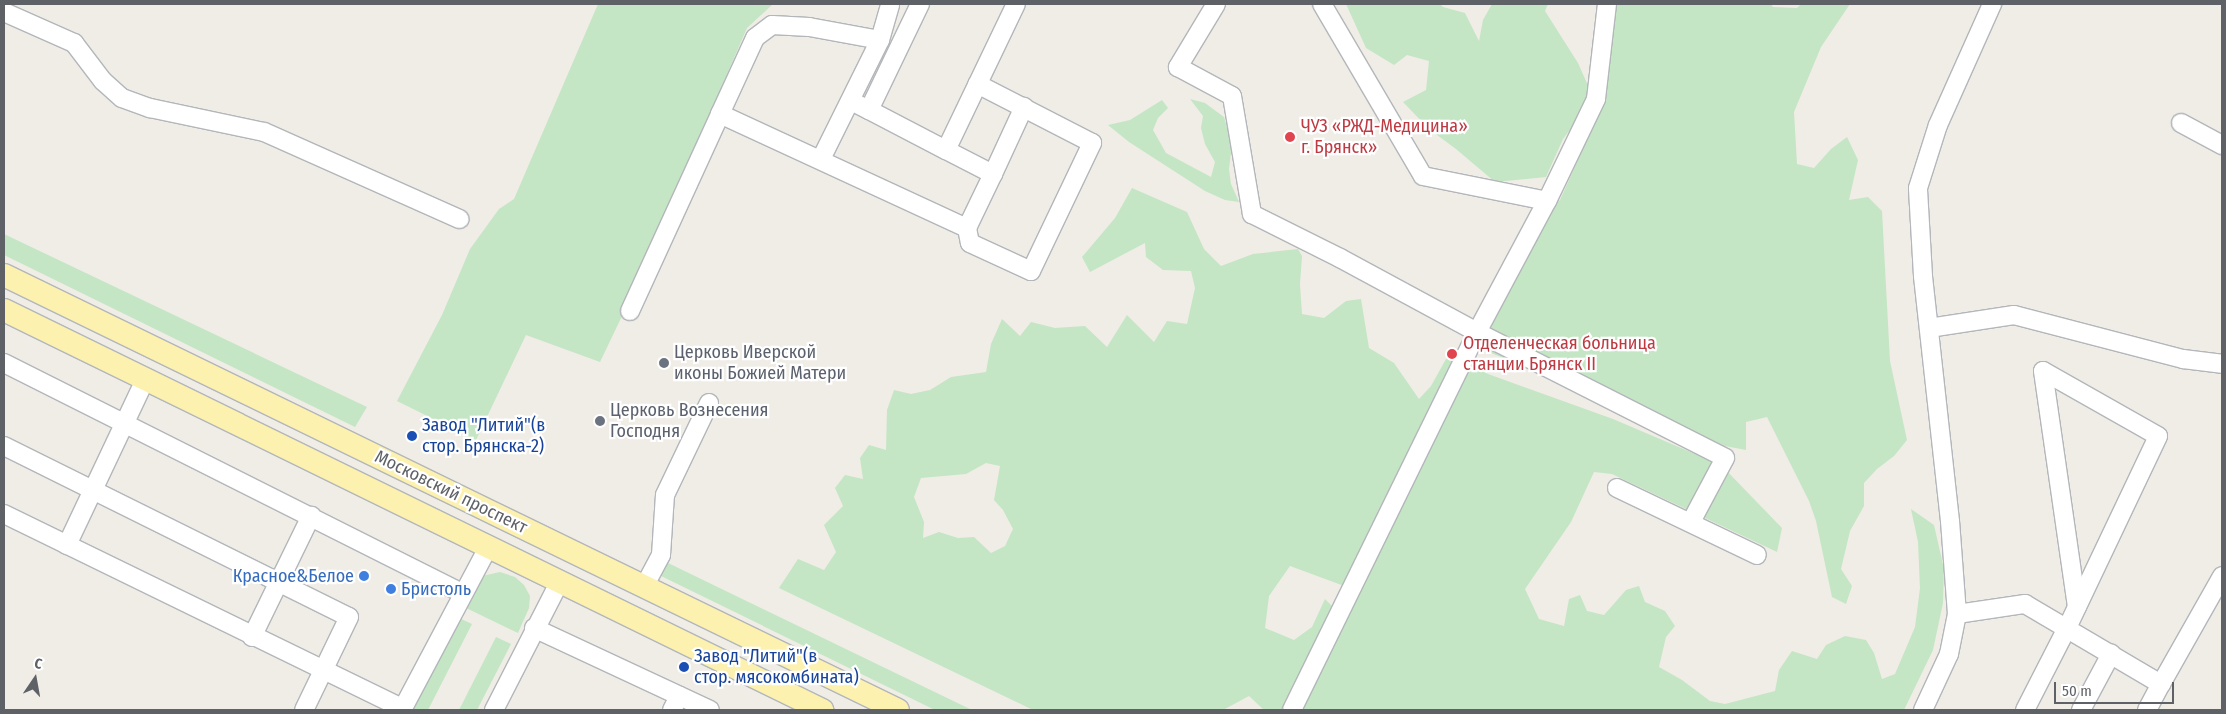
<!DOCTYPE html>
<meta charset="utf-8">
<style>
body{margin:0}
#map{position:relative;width:2226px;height:714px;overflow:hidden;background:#efede6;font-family:"Fira Sans Condensed",sans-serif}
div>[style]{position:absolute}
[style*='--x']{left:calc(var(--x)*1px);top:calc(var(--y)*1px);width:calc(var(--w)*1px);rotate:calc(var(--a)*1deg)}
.green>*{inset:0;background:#c4e6c4}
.roads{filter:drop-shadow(1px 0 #b3b6ba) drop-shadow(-1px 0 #b3b6ba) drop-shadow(0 1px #b3b6ba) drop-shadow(0 -1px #b3b6ba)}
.minor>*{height:18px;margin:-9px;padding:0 9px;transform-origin:9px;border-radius:9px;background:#fff}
.major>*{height:22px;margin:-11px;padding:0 11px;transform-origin:11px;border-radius:11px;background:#fcf1ae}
.dots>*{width:14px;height:14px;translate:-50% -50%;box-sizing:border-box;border:2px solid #fff;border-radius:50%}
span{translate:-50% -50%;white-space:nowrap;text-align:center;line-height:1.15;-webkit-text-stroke:4.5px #fff;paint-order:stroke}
.health-label{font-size:18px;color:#be3a42}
.left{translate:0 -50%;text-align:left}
.worship-label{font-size:18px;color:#5b616d}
.transit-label{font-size:18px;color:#164399}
.street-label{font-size:18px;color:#5e6166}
.shop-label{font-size:18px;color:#366cbe}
.right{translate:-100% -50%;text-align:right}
.frame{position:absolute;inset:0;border:5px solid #5e6166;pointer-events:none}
.north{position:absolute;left:10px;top:654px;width:50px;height:50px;-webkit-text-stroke:4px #fff;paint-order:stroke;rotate:12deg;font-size:14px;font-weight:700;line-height:20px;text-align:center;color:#5e6166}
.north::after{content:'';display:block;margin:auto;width:18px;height:22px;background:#5e6166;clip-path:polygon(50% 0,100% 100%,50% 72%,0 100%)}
.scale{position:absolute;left:2054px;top:682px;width:120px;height:22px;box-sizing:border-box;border:2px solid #5e6166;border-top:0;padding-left:6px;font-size:15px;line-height:18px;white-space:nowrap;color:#5e6166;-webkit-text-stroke:4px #fff;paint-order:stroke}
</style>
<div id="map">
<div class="green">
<i style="clip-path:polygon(598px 4px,773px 4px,747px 28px,623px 314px,600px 362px,526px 335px,476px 440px,397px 401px,442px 315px,470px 249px,499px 209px,514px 199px)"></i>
<i style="clip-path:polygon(1346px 4px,1440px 4px,1443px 7px,1465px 13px,1479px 41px,1483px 20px,1492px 4px,1548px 4px,1545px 11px,1578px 63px,1590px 90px,1585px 110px,1563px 139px,1546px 177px,1495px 182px,1456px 149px,1429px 129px,1403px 102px,1426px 90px,1429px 61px,1407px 55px,1394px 65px,1366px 48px)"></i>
<i style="clip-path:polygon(1616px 4px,1771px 4px,1773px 7px,1797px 8px,1801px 4px,1850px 4px,1821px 47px,1794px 112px,1797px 164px,1814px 168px,1831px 149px,1847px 137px,1858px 160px,1849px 200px,1868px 197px,1882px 211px,1890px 361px,1907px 440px,1894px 456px,1877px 469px,1864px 483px,1864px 506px,1850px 531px,1841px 569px,1852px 586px,1846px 604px,1832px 597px,1816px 521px,1809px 501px,1767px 417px,1746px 422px,1746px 450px,1725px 446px,1476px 347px,1537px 220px,1560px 200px,1607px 95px,1606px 62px,1609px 24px)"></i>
<i style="clip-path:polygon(1190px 99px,1205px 103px,1224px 117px,1232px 144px,1229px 169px,1231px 184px,1239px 202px,1225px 200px,1205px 191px,1129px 142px,1108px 125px,1130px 120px,1162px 100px,1168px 108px,1158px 118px,1153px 130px,1166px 153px,1211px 177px,1215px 162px,1205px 144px,1201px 128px,1203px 116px)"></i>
<i style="clip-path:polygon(evenodd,1132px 188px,1187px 212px,1204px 249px,1221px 266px,1253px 254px,1298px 249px,1302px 256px,1300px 284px,1302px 314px,1324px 318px,1346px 301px,1361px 299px,1369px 348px,1394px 363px,1419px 399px,1431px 386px,1446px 359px,1455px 353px,1461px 356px,1347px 587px,1290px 566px,1269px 596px,1265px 628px,1294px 640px,1312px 627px,1325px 599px,1336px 610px,1286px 710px,1264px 710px,1249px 696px,1223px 710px,1033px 710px,779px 588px,798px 559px,824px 570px,836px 552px,824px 525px,843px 506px,835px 488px,845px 475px,863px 479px,860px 458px,869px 445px,886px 450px,887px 410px,894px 390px,911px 394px,930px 390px,951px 377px,986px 372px,991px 344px,1002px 319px,1020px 336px,1031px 322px,1055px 328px,1085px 326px,1107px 347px,1127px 315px,1154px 342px,1167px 321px,1187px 324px,1195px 288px,1191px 271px,1163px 270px,1146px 257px,1145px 243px,1090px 272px,1082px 257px,1115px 218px,1132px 188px,986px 463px,1000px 466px,994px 500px,1003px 510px,1013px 529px,1005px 546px,991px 553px,974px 537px,958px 538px,939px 532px,923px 538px,924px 522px,914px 497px,921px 478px,966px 474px,986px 463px)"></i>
<i style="clip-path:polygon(4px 234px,367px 407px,355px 427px,4px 255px)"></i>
<i style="clip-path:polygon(1469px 363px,1488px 374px,1613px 419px,1721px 465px,1782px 528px,1777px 552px,1612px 474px,1594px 472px,1571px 522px,1525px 589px,1539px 619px,1564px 626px,1569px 599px,1580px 595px,1587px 611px,1604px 615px,1626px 590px,1639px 586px,1645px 602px,1665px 611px,1675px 626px,1666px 637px,1659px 667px,1682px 680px,1710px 701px,1725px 704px,1775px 691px,1779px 670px,1792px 651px,1817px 659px,1826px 645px,1845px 636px,1866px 640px,1874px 653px,1882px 679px,1895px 674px,1915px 627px,1920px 588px,1918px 542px,1911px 509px,1934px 525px,1944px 569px,1943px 603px,1933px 650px,1904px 710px,1297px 710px)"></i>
<i style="clip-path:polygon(666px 562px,972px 710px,935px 710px,659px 575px)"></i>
<i style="clip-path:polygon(500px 572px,515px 577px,524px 585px,530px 596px,529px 608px,518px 633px,462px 606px,482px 576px)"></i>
<i style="clip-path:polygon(457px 617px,472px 624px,428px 710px,417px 710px,411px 708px)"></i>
<i style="clip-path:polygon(496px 637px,511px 644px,477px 710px,459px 710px)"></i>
</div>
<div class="roads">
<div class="minor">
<i style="--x:1216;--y:4;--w:74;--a:121.1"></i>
<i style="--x:1178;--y:67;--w:61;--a:28.2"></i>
<i style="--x:1232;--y:96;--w:120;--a:80.4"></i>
<i style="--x:1252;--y:214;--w:98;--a:26.6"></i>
<i style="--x:1340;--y:258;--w:156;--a:28.4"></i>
<i style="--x:1477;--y:332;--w:278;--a:26.9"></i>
<i style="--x:1725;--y:458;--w:72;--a:118"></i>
<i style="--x:1322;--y:4;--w:199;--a:59.6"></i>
<i style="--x:1423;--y:176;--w:126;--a:11.4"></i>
<i style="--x:4;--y:12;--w:77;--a:23.9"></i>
<i style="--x:74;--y:43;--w:48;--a:52.7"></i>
<i style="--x:103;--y:81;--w:25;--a:42"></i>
<i style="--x:122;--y:98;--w:30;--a:20"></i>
<i style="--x:150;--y:108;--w:116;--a:11.9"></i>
<i style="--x:264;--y:132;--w:214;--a:24"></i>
<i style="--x:880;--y:40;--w:72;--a:-169.6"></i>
<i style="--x:809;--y:27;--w:37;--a:-177"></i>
<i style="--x:772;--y:25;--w:21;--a:143"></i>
<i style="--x:755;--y:38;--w:84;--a:114.7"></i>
<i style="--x:720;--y:114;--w:272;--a:24.8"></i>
<i style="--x:967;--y:228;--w:15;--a:79"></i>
<i style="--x:970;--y:243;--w:67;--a:24.7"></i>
<i style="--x:1031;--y:271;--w:142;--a:-64.5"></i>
<i style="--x:1092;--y:143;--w:129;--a:-152.8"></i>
<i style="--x:859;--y:105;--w:11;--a:27"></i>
<i style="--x:869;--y:110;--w:118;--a:-64.3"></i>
<i style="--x:869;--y:110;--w:87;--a:27.5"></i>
<i style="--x:946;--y:150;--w:162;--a:-64.4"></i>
<i style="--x:2181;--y:123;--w:47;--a:28.2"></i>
<i style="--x:946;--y:150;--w:53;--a:27.1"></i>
<i style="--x:993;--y:174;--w:74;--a:-65.2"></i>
<i style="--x:821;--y:159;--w:133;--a:-63.6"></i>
<i style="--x:880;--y:40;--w:37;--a:-74"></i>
<i style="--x:967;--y:228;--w:60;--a:-64.3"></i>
<i style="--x:630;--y:311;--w:217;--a:-65.4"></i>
<i style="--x:1929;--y:328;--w:86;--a:-8.7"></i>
<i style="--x:2014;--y:315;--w:175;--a:14.6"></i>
<i style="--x:2183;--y:359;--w:39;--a:7"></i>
<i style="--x:4;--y:363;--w:513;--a:26.67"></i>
<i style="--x:4;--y:446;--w:385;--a:26.4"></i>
<i style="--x:349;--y:617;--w:103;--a:115.8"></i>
<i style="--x:1617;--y:488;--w:155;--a:25.6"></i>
<i style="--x:4;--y:514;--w:444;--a:26"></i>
<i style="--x:67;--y:545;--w:183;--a:-64.7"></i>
<i style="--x:645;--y:585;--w:34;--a:-62"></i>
<i style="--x:661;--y:555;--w:60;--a:-86.2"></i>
<i style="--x:665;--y:495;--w:102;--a:-64.4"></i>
<i style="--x:1957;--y:614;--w:69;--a:-8.4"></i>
<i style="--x:2025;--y:604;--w:158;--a:30.5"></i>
<i style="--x:2161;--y:684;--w:124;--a:-60.5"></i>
<i style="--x:534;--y:628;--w:194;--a:25"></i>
<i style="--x:252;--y:637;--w:135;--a:-64"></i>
<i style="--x:402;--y:710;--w:186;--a:-62.1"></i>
<i style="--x:494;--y:710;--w:145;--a:-62.9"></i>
<i style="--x:672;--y:710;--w:16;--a:-63"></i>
<i style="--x:1292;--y:710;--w:421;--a:-63.9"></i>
<i style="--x:1477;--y:332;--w:149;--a:-61.9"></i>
<i style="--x:1547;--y:201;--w:113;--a:-64.3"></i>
<i style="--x:1596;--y:99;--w:96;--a:-83.4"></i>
<i style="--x:1923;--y:710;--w:62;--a:-65.1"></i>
<i style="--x:1949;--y:654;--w:41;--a:-78.7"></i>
<i style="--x:1957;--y:614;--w:93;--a:-94.3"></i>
<i style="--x:1950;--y:521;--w:246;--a:-96.3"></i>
<i style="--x:1923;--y:276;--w:88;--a:-93.3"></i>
<i style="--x:1918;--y:188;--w:66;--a:-72.4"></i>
<i style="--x:1938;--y:125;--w:133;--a:-65.9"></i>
<i style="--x:2025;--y:710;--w:92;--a:-62.9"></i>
<i style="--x:2067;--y:628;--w:212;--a:-64.6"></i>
<i style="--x:2158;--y:436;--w:132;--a:-150.5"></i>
<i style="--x:2043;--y:371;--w:238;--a:81.8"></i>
<i style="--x:2081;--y:710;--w:64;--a:-61.8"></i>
<i style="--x:2147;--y:710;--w:30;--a:-62"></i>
</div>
<div class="major">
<i style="--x:4;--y:275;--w:994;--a:25.95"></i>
<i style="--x:4;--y:310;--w:911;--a:26.06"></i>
</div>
</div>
<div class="dots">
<i style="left:1290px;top:137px;background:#e0444e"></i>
<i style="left:1452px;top:354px;background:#e0444e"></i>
<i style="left:664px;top:363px;background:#6b7280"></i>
<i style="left:600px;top:421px;background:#6b7280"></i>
<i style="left:412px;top:436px;background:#1a4fb4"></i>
<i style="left:364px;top:576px;background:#3f7fe0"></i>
<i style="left:391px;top:589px;background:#3f7fe0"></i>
<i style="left:684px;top:667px;background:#1a4fb4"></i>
</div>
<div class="health-label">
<span class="left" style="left:1301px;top:137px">ЧУЗ «РЖД-Медицина»<br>г. Брянск»</span>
<span class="left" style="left:1463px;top:354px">Отделенческая больница<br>станции Брянск II</span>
</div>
<div class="worship-label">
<span class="left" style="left:674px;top:363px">Церковь Иверской<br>иконы Божией Матери</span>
<span class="left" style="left:610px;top:421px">Церковь Вознесения<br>Господня</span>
</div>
<div class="transit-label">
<span class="left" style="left:422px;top:436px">Завод "Литий"(в<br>стор. Брянска-2)</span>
<span class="left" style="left:694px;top:667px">Завод "Литий"(в<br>стор. мясокомбината)</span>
</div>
<div class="street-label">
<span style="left:451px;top:492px;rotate:26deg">Московский проспект</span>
</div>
<div class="shop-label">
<span class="right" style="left:354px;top:576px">Красное&amp;Белое</span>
<span class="left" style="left:401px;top:589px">Бристоль</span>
</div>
<div class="frame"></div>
<div class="north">С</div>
<div class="scale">50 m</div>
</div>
